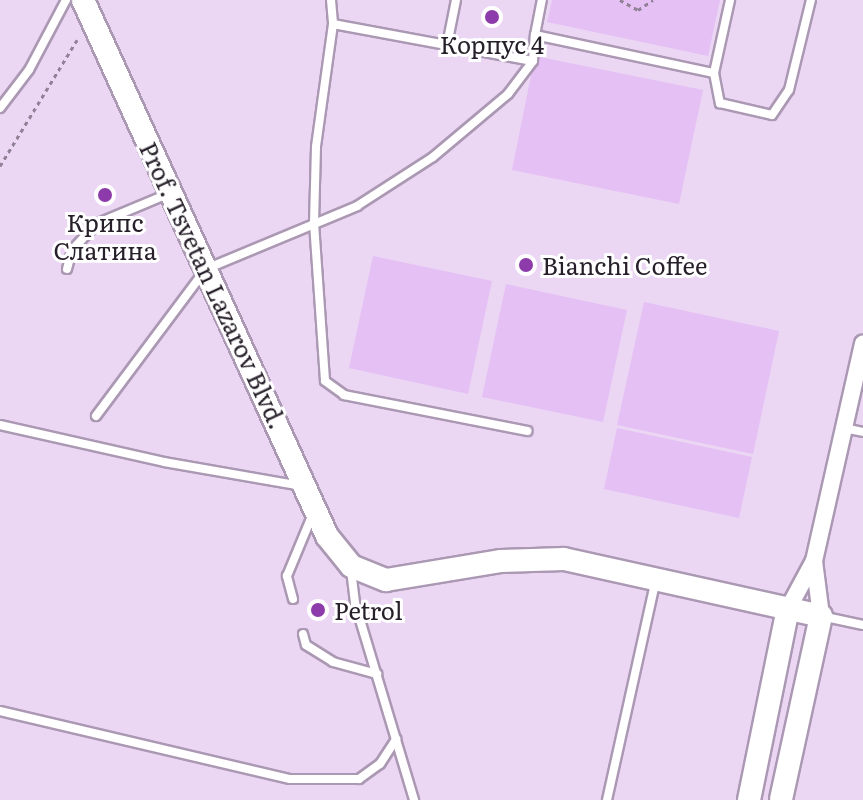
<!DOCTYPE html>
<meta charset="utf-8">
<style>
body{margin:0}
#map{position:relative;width:863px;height:800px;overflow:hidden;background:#ebd6f4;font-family:Literata,serif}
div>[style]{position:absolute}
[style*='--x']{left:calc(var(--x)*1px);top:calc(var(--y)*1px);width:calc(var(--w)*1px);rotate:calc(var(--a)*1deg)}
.green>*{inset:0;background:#e5c0f4}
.path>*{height:3px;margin-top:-1.5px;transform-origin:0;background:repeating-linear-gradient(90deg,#908196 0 4px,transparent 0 8px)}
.roads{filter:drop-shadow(2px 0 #ab98b3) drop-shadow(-2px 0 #ab98b3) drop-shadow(0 2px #ab98b3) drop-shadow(0 -2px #ab98b3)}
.lane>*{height:8px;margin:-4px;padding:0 4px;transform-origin:4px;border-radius:4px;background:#fff}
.street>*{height:16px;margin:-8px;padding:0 8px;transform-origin:8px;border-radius:8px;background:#fff}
.secondary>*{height:22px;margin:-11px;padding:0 11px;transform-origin:11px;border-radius:11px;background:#fff}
.dots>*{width:22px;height:22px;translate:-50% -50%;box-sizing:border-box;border:4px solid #fff;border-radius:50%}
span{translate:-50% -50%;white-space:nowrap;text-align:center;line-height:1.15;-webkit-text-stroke:6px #fff;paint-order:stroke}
.poi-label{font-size:24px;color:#27202a}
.left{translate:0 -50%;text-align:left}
.street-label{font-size:24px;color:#27202a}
</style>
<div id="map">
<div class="green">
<i style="clip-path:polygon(552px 0,720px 0,708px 56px,547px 22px)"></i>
<i style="clip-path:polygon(535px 56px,703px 90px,679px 204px,512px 170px)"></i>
<i style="clip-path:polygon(373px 256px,492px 281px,468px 394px,349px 368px)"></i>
<i style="clip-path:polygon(506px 284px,627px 310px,603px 422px,482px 397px)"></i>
<i style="clip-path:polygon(644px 302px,779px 331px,753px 454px,617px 425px)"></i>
<i style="clip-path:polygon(617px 428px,752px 457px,739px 518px,604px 489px)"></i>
</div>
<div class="path">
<i style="--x:620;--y:0;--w:21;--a:29"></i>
<i style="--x:638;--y:10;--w:18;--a:-34"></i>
<i style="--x:0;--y:166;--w:148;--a:-58.6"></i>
</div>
<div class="roads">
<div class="lane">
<i style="--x:331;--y:0;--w:24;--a:85"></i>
<i style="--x:333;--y:24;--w:124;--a:97.9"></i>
<i style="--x:316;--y:147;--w:76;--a:91.5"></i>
<i style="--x:314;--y:223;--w:158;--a:86"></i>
<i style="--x:325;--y:381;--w:24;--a:36"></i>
<i style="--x:344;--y:395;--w:187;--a:11.1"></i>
<i style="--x:333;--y:24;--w:203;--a:10.5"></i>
<i style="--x:535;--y:35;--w:36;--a:-79"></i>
<i style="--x:447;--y:45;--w:46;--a:-78.7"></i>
<i style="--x:714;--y:73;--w:75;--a:-77.6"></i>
<i style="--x:0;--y:108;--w:48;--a:-52.7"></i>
<i style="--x:29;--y:70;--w:79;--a:-62.1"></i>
<i style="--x:67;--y:269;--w:20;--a:-75"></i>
<i style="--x:72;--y:250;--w:35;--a:-47"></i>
<i style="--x:96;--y:224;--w:80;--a:-22.7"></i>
<i style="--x:96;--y:416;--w:184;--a:-53.2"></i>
<i style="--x:206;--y:269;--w:164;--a:-22.6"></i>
<i style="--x:357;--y:206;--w:90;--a:-32.8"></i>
<i style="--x:433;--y:157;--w:98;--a:-40"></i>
<i style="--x:508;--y:94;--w:41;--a:-52.9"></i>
<i style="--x:533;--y:61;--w:26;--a:-86"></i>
<i style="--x:535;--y:35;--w:183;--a:12"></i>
<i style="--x:714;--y:73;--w:31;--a:79"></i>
<i style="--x:720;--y:103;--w:53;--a:13"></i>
<i style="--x:772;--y:115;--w:30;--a:-56"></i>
<i style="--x:789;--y:90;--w:93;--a:-76.3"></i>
<i style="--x:0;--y:425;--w:168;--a:12.7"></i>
<i style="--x:164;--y:462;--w:139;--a:9.9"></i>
<i style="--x:844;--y:428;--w:19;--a:12"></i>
<i style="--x:351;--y:570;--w:33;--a:83"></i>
<i style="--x:355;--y:603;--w:206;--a:73.3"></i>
<i style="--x:293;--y:599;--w:24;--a:-105"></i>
<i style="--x:287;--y:576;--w:65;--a:-67.4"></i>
<i style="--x:821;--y:616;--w:43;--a:12.1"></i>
<i style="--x:303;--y:634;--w:11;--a:75"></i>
<i style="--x:306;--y:645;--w:32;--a:32"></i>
<i style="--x:333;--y:662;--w:46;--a:15.3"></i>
<i style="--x:0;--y:711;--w:298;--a:13.2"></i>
<i style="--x:290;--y:779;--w:69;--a:0"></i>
<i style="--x:359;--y:779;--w:26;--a:-36"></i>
<i style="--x:380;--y:764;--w:30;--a:-57"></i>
<i style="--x:607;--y:800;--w:222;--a:-77.5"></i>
</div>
<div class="street">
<i style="--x:814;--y:561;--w:55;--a:82.7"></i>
<i style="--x:788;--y:609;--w:55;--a:-61.6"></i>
<i style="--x:814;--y:561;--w:223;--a:-77.3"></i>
</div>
<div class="secondary">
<i style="--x:83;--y:0;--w:589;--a:65.52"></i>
<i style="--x:327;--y:536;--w:38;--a:51"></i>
<i style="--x:351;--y:566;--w:38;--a:22"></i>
<i style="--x:386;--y:580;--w:117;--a:-9.4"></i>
<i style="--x:501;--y:561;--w:63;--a:-1.8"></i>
<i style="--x:564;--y:559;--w:263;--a:12.5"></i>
<i style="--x:821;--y:616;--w:188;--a:102.3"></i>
<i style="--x:749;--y:800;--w:195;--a:-78.5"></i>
</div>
</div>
<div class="dots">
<i style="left:492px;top:17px;background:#8d3baa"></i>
<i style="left:105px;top:195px;background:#8d3baa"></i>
<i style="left:526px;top:265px;background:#8d3baa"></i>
<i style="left:318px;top:610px;background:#8d3baa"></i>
</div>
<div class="poi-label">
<span style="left:492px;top:44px">Корпус 4</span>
<span style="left:105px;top:236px">Крипс<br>Слатина</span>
<span class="left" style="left:542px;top:265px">Bianchi Coffee</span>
<span class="left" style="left:334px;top:610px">Petrol</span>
</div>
<div class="street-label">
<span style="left:214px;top:285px;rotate:65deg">Prof. Tsvetan Lazarov Blvd.</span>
</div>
</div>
